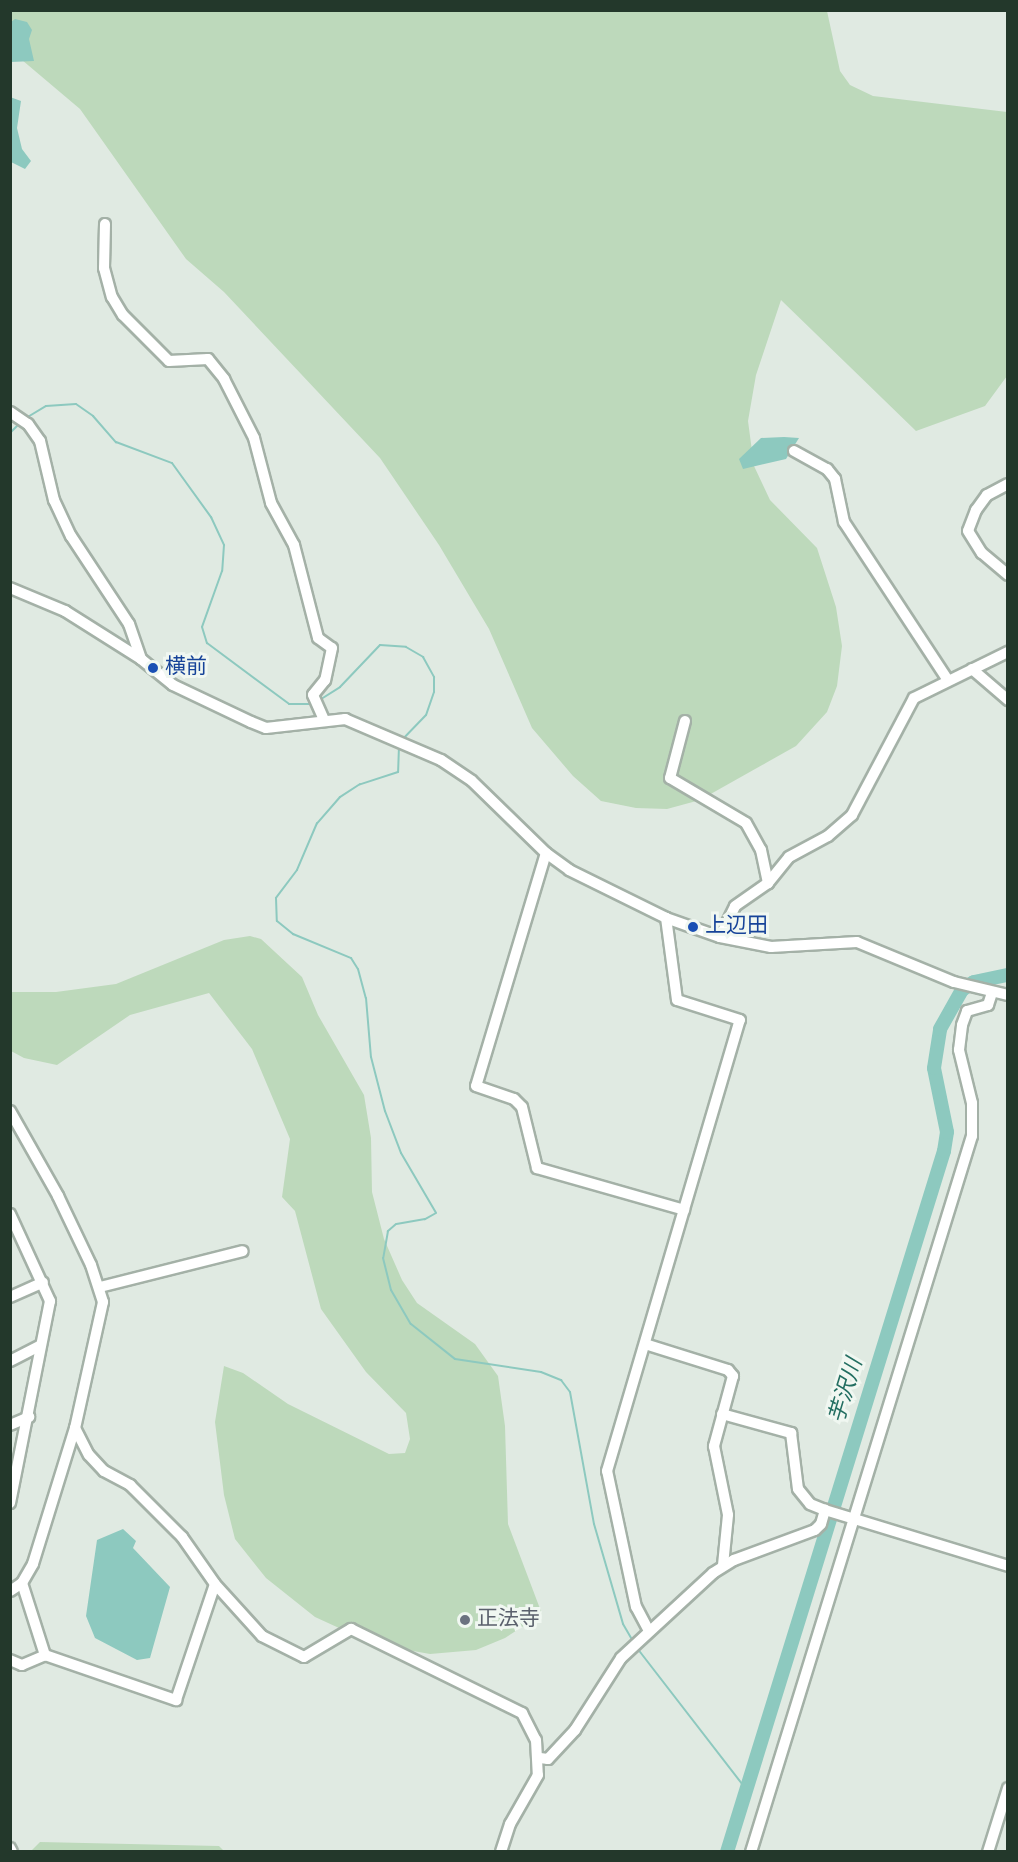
<!DOCTYPE html>
<meta charset="utf-8">
<style>
body{margin:0}
#map{position:relative;width:1018px;height:1862px;overflow:hidden;background:#e0eae2;font-family:Overpass,"Noto Sans JP",sans-serif}
div>[style]{position:absolute}
[style*='--x']{left:calc(var(--x)*1px);top:calc(var(--y)*1px);width:calc(var(--w)*1px);rotate:calc(var(--a)*1deg)}
.green>*{inset:0;background:#bdd9bb}
.water>*{inset:0;background:#8dc9bf}
.stream>*{height:2px;margin:-1px;padding:0 1px;transform-origin:1px;border-radius:1px;background:#8dc9bf}
.river>*{height:14px;margin:-7px;padding:0 7px;transform-origin:7px;border-radius:7px;background:#8dc9bf}
.roads{filter:drop-shadow(2px 0 #a4b1a7) drop-shadow(-2px 0 #a4b1a7) drop-shadow(0 2px #a4b1a7) drop-shadow(0 -2px #a4b1a7)}
.minor>*{height:10px;margin:-5px;padding:0 5px;transform-origin:5px;border-radius:5px;background:#fff}
.dots>*{width:16px;height:16px;translate:-50% -50%;box-sizing:border-box;border:3px solid #f0f7f1;border-radius:50%}
span{translate:-50% -50%;white-space:nowrap;text-align:center;line-height:1.15;-webkit-text-stroke:6px #f0f7f1;paint-order:stroke}
.transit-label{font-size:21px;color:#164399}
.left{translate:0 -50%;text-align:left}
.worship-label{font-size:21px;color:#5b616d}
.water-label{font-size:22px;color:#236e61;font-style:italic}
.frame{position:absolute;inset:0;border:12px solid #23382b;pointer-events:none}
</style>
<div id="map">
<div class="green">
<i style="clip-path:polygon(10px 11px,827px 11px,840px 71px,850px 85px,873px 96px,1007px 112px,1007px 376px,985px 406px,916px 431px,781px 300px,756px 375px,748px 421px,754px 466px,770px 500px,817px 548px,836px 607px,842px 646px,837px 686px,827px 712px,796px 746px,700px 800px,667px 809px,636px 808px,601px 801px,573px 776px,532px 728px,489px 629px,439px 545px,380px 458px,224px 292px,186px 259px,80px 109px,22px 60px,11px 44px)"></i>
<i style="clip-path:polygon(250px 936px,261px 939px,302px 977px,318px 1015px,364px 1095px,371px 1138px,372px 1192px,384px 1239px,402px 1280px,417px 1303px,475px 1344px,498px 1376px,505px 1426px,508px 1524px,542px 1614px,505px 1638px,476px 1650px,430px 1654px,374px 1644px,315px 1617px,266px 1578px,235px 1539px,224px 1495px,215px 1422px,224px 1366px,243px 1373px,288px 1404px,389px 1454px,405px 1453px,410px 1439px,406px 1413px,366px 1372px,321px 1309px,295px 1211px,282px 1197px,290px 1139px,252px 1049px,209px 993px,130px 1015px,57px 1065px,24px 1058px,11px 1051px,11px 992px,56px 992px,116px 984px,224px 940px)"></i>
<i style="clip-path:polygon(40px 1842px,219px 1846px,224px 1851px,31px 1851px)"></i>
</div>
<div class="water">
<i style="clip-path:polygon(15px 19px,27px 22px,32px 30px,29px 39px,34px 61px,11px 62px,11px 22px)"></i>
<i style="clip-path:polygon(10px 97px,21px 101px,17px 128px,22px 149px,31px 161px,25px 169px,11px 162px)"></i>
<i style="clip-path:polygon(784px 437px,799px 438px,786px 459px,743px 469px,739px 459px,761px 438px)"></i>
<i style="clip-path:polygon(123px 1529px,136px 1541px,133px 1548px,170px 1587px,150px 1658px,137px 1660px,95px 1638px,86px 1616px,97px 1540px)"></i>
</div>
<div class="stream">
<i style="--x:26;--y:418;--w:23;--a:-31"></i>
<i style="--x:46;--y:406;--w:30;--a:-4"></i>
<i style="--x:76;--y:404;--w:21;--a:35"></i>
<i style="--x:93;--y:416;--w:35;--a:49"></i>
<i style="--x:116;--y:442;--w:60;--a:20.6"></i>
<i style="--x:172;--y:463;--w:67;--a:54.2"></i>
<i style="--x:211;--y:517;--w:31;--a:65"></i>
<i style="--x:224;--y:545;--w:26;--a:94"></i>
<i style="--x:222;--y:571;--w:59;--a:109.7"></i>
<i style="--x:202;--y:627;--w:17;--a:73"></i>
<i style="--x:207;--y:643;--w:102;--a:36.6"></i>
<i style="--x:289;--y:704;--w:25;--a:0"></i>
<i style="--x:10;--y:433;--w:13;--a:-45"></i>
<i style="--x:318;--y:701;--w:26;--a:-32"></i>
<i style="--x:340;--y:687;--w:58;--a:-46.4"></i>
<i style="--x:380;--y:645;--w:26;--a:4"></i>
<i style="--x:406;--y:647;--w:20;--a:30"></i>
<i style="--x:423;--y:657;--w:23;--a:61"></i>
<i style="--x:434;--y:677;--w:15;--a:90"></i>
<i style="--x:434;--y:692;--w:24;--a:109"></i>
<i style="--x:426;--y:715;--w:33;--a:134"></i>
<i style="--x:399;--y:746;--w:26;--a:92"></i>
<i style="--x:398;--y:772;--w:40;--a:162"></i>
<i style="--x:360;--y:784;--w:24;--a:147"></i>
<i style="--x:340;--y:797;--w:35;--a:131"></i>
<i style="--x:317;--y:823;--w:51;--a:113.1"></i>
<i style="--x:297;--y:870;--w:35;--a:127"></i>
<i style="--x:276;--y:898;--w:23;--a:88"></i>
<i style="--x:277;--y:921;--w:21;--a:39"></i>
<i style="--x:293;--y:934;--w:63;--a:22.5"></i>
<i style="--x:351;--y:958;--w:13;--a:58"></i>
<i style="--x:358;--y:969;--w:30;--a:75"></i>
<i style="--x:366;--y:998;--w:59;--a:85.2"></i>
<i style="--x:371;--y:1057;--w:56;--a:75.5"></i>
<i style="--x:385;--y:1111;--w:45;--a:69.1"></i>
<i style="--x:401;--y:1153;--w:69;--a:59.7"></i>
<i style="--x:436;--y:1213;--w:13;--a:151"></i>
<i style="--x:425;--y:1219;--w:29;--a:170"></i>
<i style="--x:396;--y:1224;--w:11;--a:139"></i>
<i style="--x:388;--y:1231;--w:27;--a:100"></i>
<i style="--x:383;--y:1258;--w:33;--a:76"></i>
<i style="--x:391;--y:1290;--w:39;--a:60"></i>
<i style="--x:411;--y:1324;--w:56;--a:38.5"></i>
<i style="--x:455;--y:1359;--w:87;--a:8.6"></i>
<i style="--x:541;--y:1372;--w:22;--a:22"></i>
<i style="--x:561;--y:1380;--w:15;--a:53"></i>
<i style="--x:570;--y:1392;--w:134;--a:79.7"></i>
<i style="--x:594;--y:1524;--w:104;--a:73.8"></i>
<i style="--x:623;--y:1624;--w:22;--a:60"></i>
<i style="--x:637;--y:1648;--w:178;--a:52.3"></i>
</div>
<div class="river">
<i style="--x:727;--y:1852;--w:734;--a:-72.8"></i>
<i style="--x:944;--y:1151;--w:19;--a:-81"></i>
<i style="--x:947;--y:1132;--w:65;--a:-101.5"></i>
<i style="--x:934;--y:1068;--w:39;--a:-81"></i>
<i style="--x:940;--y:1029;--w:45;--a:-60.6"></i>
<i style="--x:962;--y:990;--w:14;--a:-34"></i>
<i style="--x:974;--y:982;--w:35;--a:-12"></i>
</div>
<div class="roads">
<div class="minor">
<i style="--x:105;--y:224;--w:44;--a:91.3"></i>
<i style="--x:104;--y:268;--w:30;--a:75"></i>
<i style="--x:112;--y:297;--w:21;--a:59"></i>
<i style="--x:123;--y:315;--w:65;--a:45"></i>
<i style="--x:169;--y:361;--w:39;--a:-3"></i>
<i style="--x:208;--y:359;--w:26;--a:51"></i>
<i style="--x:224;--y:379;--w:66;--a:63"></i>
<i style="--x:254;--y:438;--w:67;--a:75.3"></i>
<i style="--x:271;--y:503;--w:48;--a:61.3"></i>
<i style="--x:294;--y:545;--w:96;--a:75.5"></i>
<i style="--x:318;--y:638;--w:17;--a:36"></i>
<i style="--x:332;--y:648;--w:33;--a:102"></i>
<i style="--x:325;--y:680;--w:19;--a:129"></i>
<i style="--x:313;--y:695;--w:27;--a:66"></i>
<i style="--x:10;--y:412;--w:22;--a:34"></i>
<i style="--x:28;--y:424;--w:21;--a:55"></i>
<i style="--x:40;--y:441;--w:61;--a:76.7"></i>
<i style="--x:54;--y:500;--w:40;--a:65"></i>
<i style="--x:71;--y:536;--w:105;--a:56.6"></i>
<i style="--x:129;--y:624;--w:37;--a:71"></i>
<i style="--x:794;--y:451;--w:38;--a:29"></i>
<i style="--x:827;--y:469;--w:13;--a:51"></i>
<i style="--x:835;--y:479;--w:44;--a:78.2"></i>
<i style="--x:844;--y:522;--w:188;--a:56.7"></i>
<i style="--x:1008;--y:484;--w:24;--a:152"></i>
<i style="--x:987;--y:495;--w:19;--a:126"></i>
<i style="--x:976;--y:510;--w:22;--a:111"></i>
<i style="--x:968;--y:531;--w:26;--a:58"></i>
<i style="--x:982;--y:553;--w:34;--a:40"></i>
<i style="--x:10;--y:588;--w:60;--a:22.7"></i>
<i style="--x:65;--y:611;--w:90;--a:32.3"></i>
<i style="--x:141;--y:659;--w:41;--a:39.1"></i>
<i style="--x:173;--y:685;--w:86;--a:25.4"></i>
<i style="--x:251;--y:722;--w:16;--a:22"></i>
<i style="--x:266;--y:728;--w:80;--a:-6.5"></i>
<i style="--x:345;--y:719;--w:104;--a:23.1"></i>
<i style="--x:441;--y:760;--w:37;--a:34"></i>
<i style="--x:472;--y:781;--w:103;--a:44.2"></i>
<i style="--x:546;--y:853;--w:29;--a:36"></i>
<i style="--x:569;--y:870;--w:108;--a:26.3"></i>
<i style="--x:666;--y:918;--w:57;--a:19.4"></i>
<i style="--x:720;--y:937;--w:52;--a:11.1"></i>
<i style="--x:771;--y:947;--w:86;--a:-3.3"></i>
<i style="--x:857;--y:942;--w:105;--a:22.4"></i>
<i style="--x:954;--y:982;--w:56;--a:13.5"></i>
<i style="--x:972;--y:669;--w:48;--a:40.7"></i>
<i style="--x:685;--y:721;--w:59;--a:104.7"></i>
<i style="--x:670;--y:778;--w:88;--a:30.6"></i>
<i style="--x:746;--y:823;--w:31;--a:61"></i>
<i style="--x:761;--y:850;--w:34;--a:78"></i>
<i style="--x:546;--y:853;--w:243;--a:106.7"></i>
<i style="--x:476;--y:1086;--w:40;--a:18.9"></i>
<i style="--x:514;--y:1099;--w:11;--a:45"></i>
<i style="--x:522;--y:1107;--w:63;--a:76.2"></i>
<i style="--x:537;--y:1168;--w:153;--a:15.9"></i>
<i style="--x:720;--y:937;--w:34;--a:-64"></i>
<i style="--x:735;--y:906;--w:40;--a:-34.9"></i>
<i style="--x:768;--y:883;--w:33;--a:-51"></i>
<i style="--x:789;--y:857;--w:44;--a:-28.3"></i>
<i style="--x:828;--y:836;--w:32;--a:-41"></i>
<i style="--x:852;--y:815;--w:132;--a:-62.1"></i>
<i style="--x:914;--y:698;--w:105;--a:-26.1"></i>
<i style="--x:10;--y:1111;--w:98;--a:60.5"></i>
<i style="--x:58;--y:1196;--w:76;--a:64.4"></i>
<i style="--x:91;--y:1265;--w:39;--a:72"></i>
<i style="--x:103;--y:1302;--w:129;--a:102.5"></i>
<i style="--x:75;--y:1428;--w:142;--a:107.2"></i>
<i style="--x:33;--y:1564;--w:22;--a:120"></i>
<i style="--x:22;--y:1583;--w:14;--a:146"></i>
<i style="--x:10;--y:1214;--w:96;--a:65.3"></i>
<i style="--x:50;--y:1301;--w:206;--a:101.2"></i>
<i style="--x:100;--y:1287;--w:147;--a:-14.1"></i>
<i style="--x:10;--y:1297;--w:36;--a:-24"></i>
<i style="--x:645;--y:1344;--w:87;--a:17.4"></i>
<i style="--x:728;--y:1370;--w:8;--a:50"></i>
<i style="--x:733;--y:1376;--w:73;--a:105.2"></i>
<i style="--x:714;--y:1446;--w:70;--a:78.5"></i>
<i style="--x:728;--y:1515;--w:50;--a:95.7"></i>
<i style="--x:10;--y:1361;--w:34;--a:-27"></i>
<i style="--x:722;--y:1414;--w:72;--a:15.4"></i>
<i style="--x:791;--y:1433;--w:56;--a:82.9"></i>
<i style="--x:798;--y:1489;--w:19;--a:51"></i>
<i style="--x:810;--y:1504;--w:16;--a:22"></i>
<i style="--x:10;--y:1425;--w:21;--a:-23"></i>
<i style="--x:75;--y:1428;--w:30;--a:63"></i>
<i style="--x:89;--y:1455;--w:22;--a:47"></i>
<i style="--x:104;--y:1471;--w:30;--a:28"></i>
<i style="--x:130;--y:1485;--w:74;--a:45"></i>
<i style="--x:182;--y:1537;--w:57;--a:54.9"></i>
<i style="--x:215;--y:1584;--w:70;--a:47.9"></i>
<i style="--x:262;--y:1636;--w:47;--a:26.6"></i>
<i style="--x:304;--y:1657;--w:55;--a:-30.8"></i>
<i style="--x:351;--y:1629;--w:191;--a:26.2"></i>
<i style="--x:522;--y:1713;--w:30;--a:63"></i>
<i style="--x:536;--y:1740;--w:35;--a:87"></i>
<i style="--x:538;--y:1775;--w:56;--a:119.7"></i>
<i style="--x:510;--y:1824;--w:29;--a:108"></i>
<i style="--x:22;--y:1583;--w:76;--a:72.3"></i>
<i style="--x:649;--y:1631;--w:27;--a:-118"></i>
<i style="--x:636;--y:1607;--w:139;--a:-102"></i>
<i style="--x:607;--y:1471;--w:470;--a:-73.6"></i>
<i style="--x:740;--y:1020;--w:66;--a:-162.4"></i>
<i style="--x:677;--y:1000;--w:83;--a:-97.6"></i>
<i style="--x:10;--y:1660;--w:13;--a:23"></i>
<i style="--x:22;--y:1665;--w:25;--a:-23"></i>
<i style="--x:45;--y:1655;--w:139;--a:19"></i>
<i style="--x:176;--y:1700;--w:122;--a:-71.4"></i>
<i style="--x:540;--y:1758;--w:8;--a:7"></i>
<i style="--x:548;--y:1759;--w:40;--a:-47"></i>
<i style="--x:575;--y:1730;--w:85;--a:-57.4"></i>
<i style="--x:621;--y:1658;--w:125;--a:-42.7"></i>
<i style="--x:713;--y:1573;--w:25;--a:-32"></i>
<i style="--x:734;--y:1560;--w:86;--a:-20.3"></i>
<i style="--x:815;--y:1530;--w:8;--a:-45"></i>
<i style="--x:821;--y:1524;--w:15;--a:-74"></i>
<i style="--x:825;--y:1510;--w:191;--a:17"></i>
<i style="--x:10;--y:1848;--w:4;--a:63"></i>
<i style="--x:751;--y:1852;--w:749;--a:-72.85"></i>
<i style="--x:972;--y:1136;--w:33;--a:-90"></i>
<i style="--x:972;--y:1103;--w:55;--a:-103.8"></i>
<i style="--x:959;--y:1050;--w:25;--a:-83"></i>
<i style="--x:962;--y:1025;--w:15;--a:-70"></i>
<i style="--x:967;--y:1011;--w:22;--a:-16"></i>
<i style="--x:988;--y:1005;--w:13;--a:-72"></i>
<i style="--x:988;--y:1852;--w:67;--a:-72.6"></i>
</div>
</div>
<div class="dots">
<i style="left:153px;top:668px;background:#1a4fb4"></i>
<i style="left:693px;top:927px;background:#1a4fb4"></i>
<i style="left:465px;top:1620px;background:#6b7280"></i>
</div>
<div class="transit-label">
<span class="left" style="left:165px;top:668px">横前</span>
<span class="left" style="left:705px;top:927px">上辺田</span>
</div>
<div class="worship-label">
<span class="left" style="left:477px;top:1620px">正法寺</span>
</div>
<div class="water-label">
<span style="left:847px;top:1391px;rotate:-73deg">芋沢川</span>
</div>
<div class="frame"></div>
</div>
